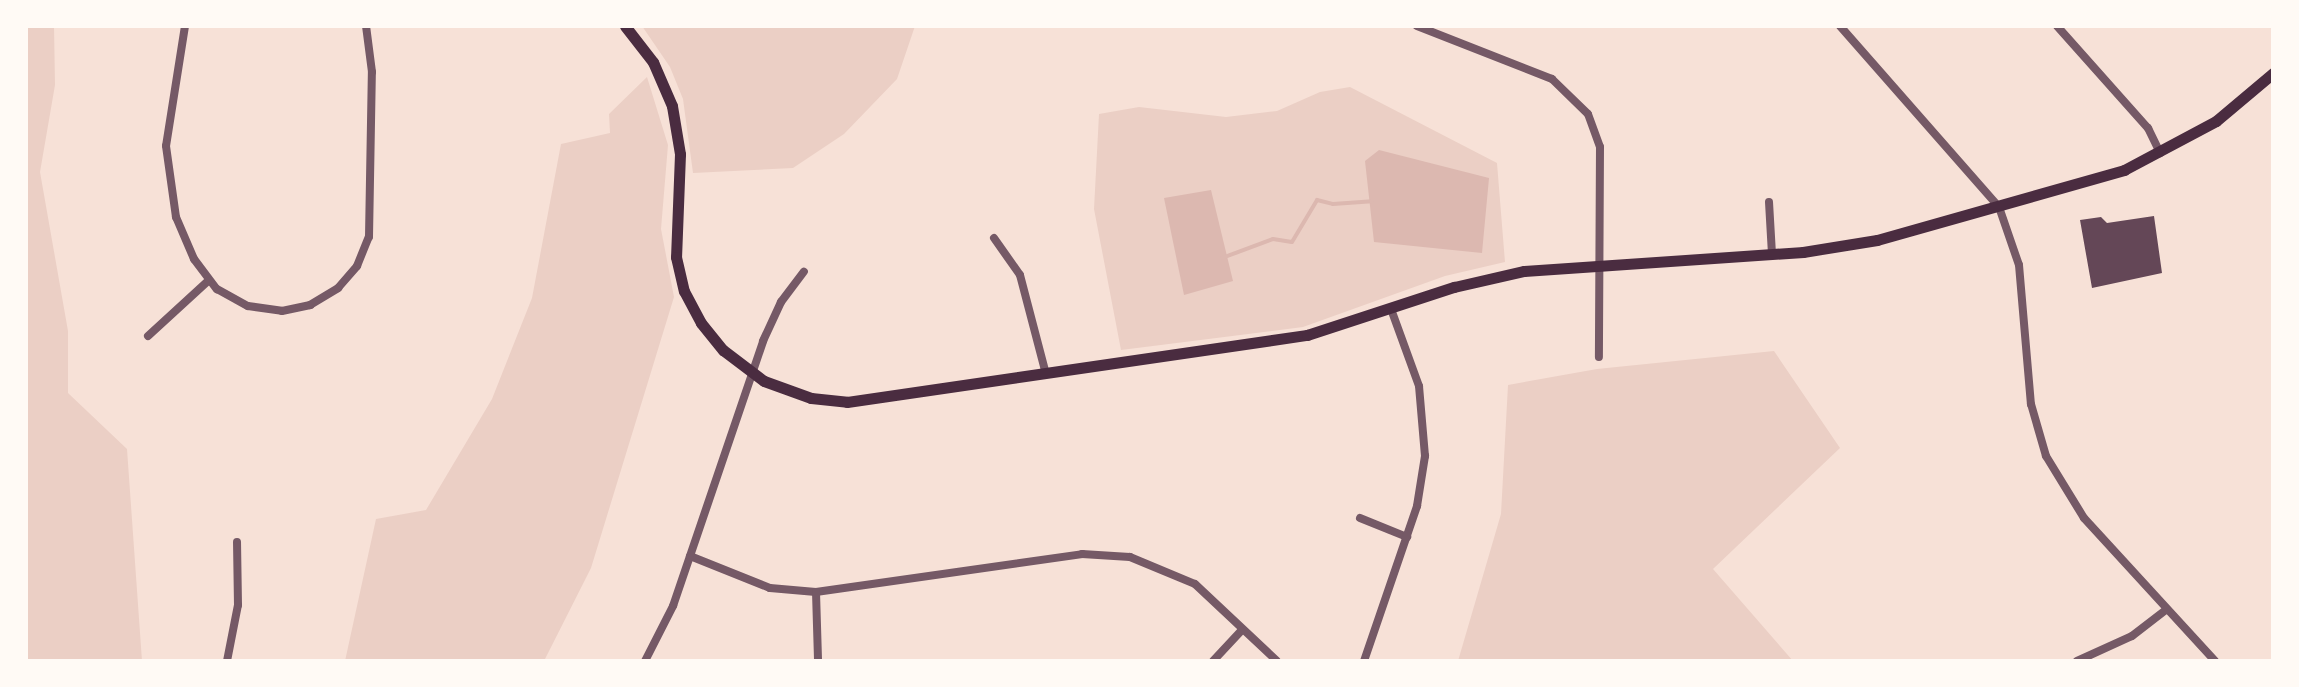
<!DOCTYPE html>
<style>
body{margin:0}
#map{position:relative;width:2299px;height:687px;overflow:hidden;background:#f7e1d7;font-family:Poppins,sans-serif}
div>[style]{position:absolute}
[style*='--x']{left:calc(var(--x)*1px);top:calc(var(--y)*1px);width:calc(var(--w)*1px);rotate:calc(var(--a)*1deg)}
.green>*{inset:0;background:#ebcfc5}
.water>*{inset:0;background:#dcb8b0}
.stream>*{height:4px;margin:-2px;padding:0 2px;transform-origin:2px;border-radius:2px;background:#dcb8b0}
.building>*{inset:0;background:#644757}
.minor>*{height:8px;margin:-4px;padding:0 4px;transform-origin:4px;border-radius:4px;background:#755966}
.secondary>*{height:11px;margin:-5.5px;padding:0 5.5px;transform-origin:5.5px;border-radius:5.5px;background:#4a2c40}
span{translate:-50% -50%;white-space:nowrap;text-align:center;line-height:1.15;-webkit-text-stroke:8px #fffaf5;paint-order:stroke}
.frame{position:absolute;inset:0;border:28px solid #fffaf5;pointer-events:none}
</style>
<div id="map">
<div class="green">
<i style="clip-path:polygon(26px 26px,54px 26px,55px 85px,40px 172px,68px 331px,68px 393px,127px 449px,142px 661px,26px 661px)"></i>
<i style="clip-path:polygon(642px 26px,915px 26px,897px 79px,844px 134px,793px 168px,693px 173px,683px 99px,670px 67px)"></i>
<i style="clip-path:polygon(647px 77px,668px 145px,661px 229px,674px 297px,591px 568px,544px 661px,345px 661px,376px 519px,426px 510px,492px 399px,532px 298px,561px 144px,610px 133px,609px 114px)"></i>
<i style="clip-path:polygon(1350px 87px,1497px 163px,1505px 262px,1445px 276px,1303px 327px,1121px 350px,1094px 209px,1099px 114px,1139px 107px,1226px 117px,1277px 111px,1320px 92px)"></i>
<i style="clip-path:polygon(1774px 351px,1840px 448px,1713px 569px,1793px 661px,1458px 661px,1501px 514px,1508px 385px,1597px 369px)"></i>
</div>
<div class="water">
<i style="clip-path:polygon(1379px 150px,1489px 178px,1482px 253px,1374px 242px,1365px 161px)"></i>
<i style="clip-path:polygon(1211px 190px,1233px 281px,1184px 295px,1164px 198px)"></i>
</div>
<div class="stream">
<i style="--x:1222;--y:258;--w:54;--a:-20.4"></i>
<i style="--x:1273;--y:239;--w:19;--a:9"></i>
<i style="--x:1292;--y:242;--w:49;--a:-59.2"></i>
<i style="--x:1317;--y:200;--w:16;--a:14"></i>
<i style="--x:1333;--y:204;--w:39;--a:-4"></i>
</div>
<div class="building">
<i style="clip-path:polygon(2154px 216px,2162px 273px,2092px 288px,2080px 220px,2101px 217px,2107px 223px)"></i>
</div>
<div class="minor">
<i style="--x:185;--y:26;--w:121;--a:99"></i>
<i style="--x:166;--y:146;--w:72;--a:82"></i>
<i style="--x:176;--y:217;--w:46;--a:66.8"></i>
<i style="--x:194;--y:259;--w:38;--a:53"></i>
<i style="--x:217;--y:289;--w:35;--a:29"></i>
<i style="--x:248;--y:306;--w:34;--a:8"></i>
<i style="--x:282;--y:311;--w:29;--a:-12"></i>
<i style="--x:310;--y:305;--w:33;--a:-31"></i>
<i style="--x:338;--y:288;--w:29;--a:-49"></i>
<i style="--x:357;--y:266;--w:31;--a:-68"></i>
<i style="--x:369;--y:237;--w:165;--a:-89"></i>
<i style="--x:372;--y:72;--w:46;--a:-97.4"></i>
<i style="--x:1417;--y:26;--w:145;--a:21.4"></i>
<i style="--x:1552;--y:79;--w:50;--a:44.2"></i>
<i style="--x:1588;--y:114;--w:35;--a:70"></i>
<i style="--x:1600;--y:147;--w:210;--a:90.3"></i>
<i style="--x:1840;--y:26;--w:241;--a:48.7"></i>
<i style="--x:1999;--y:207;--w:61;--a:71"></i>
<i style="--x:2019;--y:265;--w:140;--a:85.1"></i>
<i style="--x:2031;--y:404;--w:54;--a:73.9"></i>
<i style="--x:2046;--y:456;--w:73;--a:58.5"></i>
<i style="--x:2084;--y:518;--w:194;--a:47.5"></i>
<i style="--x:2057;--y:26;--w:137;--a:48.3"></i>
<i style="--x:2148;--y:128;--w:28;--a:64"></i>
<i style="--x:1769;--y:202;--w:52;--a:86.7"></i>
<i style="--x:994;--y:238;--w:45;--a:54.9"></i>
<i style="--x:1020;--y:275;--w:102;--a:75.3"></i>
<i style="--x:148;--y:336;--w:81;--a:-42.5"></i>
<i style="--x:1360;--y:518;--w:51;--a:22"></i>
<i style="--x:690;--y:556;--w:86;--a:21.8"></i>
<i style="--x:770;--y:588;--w:46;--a:5"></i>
<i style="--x:816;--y:592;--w:269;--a:-8.1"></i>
<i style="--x:1082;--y:554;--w:48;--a:3.6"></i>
<i style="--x:1130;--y:557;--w:70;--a:22.6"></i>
<i style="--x:1195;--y:584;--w:112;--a:43.2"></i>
<i style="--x:816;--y:592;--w:69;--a:88.3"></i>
<i style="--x:227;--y:661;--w:57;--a:-78.9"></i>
<i style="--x:238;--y:605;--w:63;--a:-90.9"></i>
<i style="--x:645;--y:661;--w:62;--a:-63"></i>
<i style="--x:673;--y:606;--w:280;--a:-71.2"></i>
<i style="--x:763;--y:341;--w:43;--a:-65.2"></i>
<i style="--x:781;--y:302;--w:38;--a:-53"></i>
<i style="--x:1213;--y:661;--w:41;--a:-47"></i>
<i style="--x:1364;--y:661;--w:164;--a:-71.1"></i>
<i style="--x:1417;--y:506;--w:51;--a:-80.9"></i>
<i style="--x:1425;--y:456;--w:70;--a:-94.9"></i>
<i style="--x:1419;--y:386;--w:82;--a:-110"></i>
<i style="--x:2077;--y:661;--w:60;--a:-24.4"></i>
<i style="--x:2132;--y:636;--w:44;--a:-37.6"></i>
</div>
<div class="secondary">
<i style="--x:625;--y:26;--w:46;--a:52.1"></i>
<i style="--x:653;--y:62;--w:48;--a:66.6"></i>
<i style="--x:672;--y:106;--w:49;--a:80.5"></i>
<i style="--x:680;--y:154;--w:103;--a:92.2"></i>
<i style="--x:676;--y:257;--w:35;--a:77"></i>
<i style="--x:684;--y:291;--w:36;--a:62"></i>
<i style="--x:701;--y:323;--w:35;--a:51"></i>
<i style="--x:723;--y:350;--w:51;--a:37.1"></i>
<i style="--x:764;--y:381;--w:50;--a:19.9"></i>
<i style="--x:811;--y:398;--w:36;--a:6"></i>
<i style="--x:847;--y:402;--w:465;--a:-8.3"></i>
<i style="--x:1307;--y:335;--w:155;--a:-18.1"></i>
<i style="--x:1454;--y:287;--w:72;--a:-12.9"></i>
<i style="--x:1524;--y:271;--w:280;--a:-3.9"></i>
<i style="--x:1803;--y:252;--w:75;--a:-9.2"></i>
<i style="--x:1877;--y:240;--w:257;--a:-15.8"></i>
<i style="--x:2124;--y:170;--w:104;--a:-28"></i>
<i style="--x:2216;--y:121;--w:75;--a:-40.1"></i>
</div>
<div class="frame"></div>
</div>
